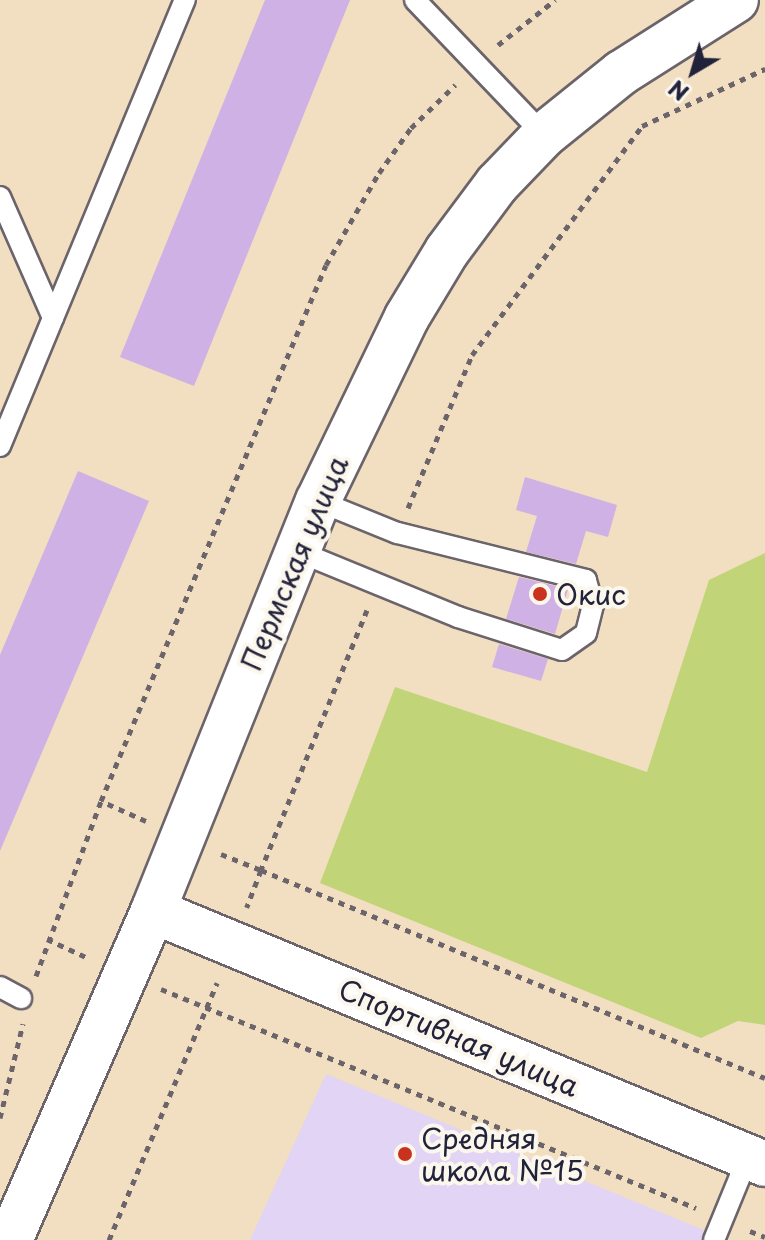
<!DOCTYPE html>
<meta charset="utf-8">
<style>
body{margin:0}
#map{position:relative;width:765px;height:1240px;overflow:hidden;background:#f2dec0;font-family:"Playpen Sans",sans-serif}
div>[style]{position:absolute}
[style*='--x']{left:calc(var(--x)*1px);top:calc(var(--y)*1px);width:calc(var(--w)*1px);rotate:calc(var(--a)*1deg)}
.built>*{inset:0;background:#e1d4f4}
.green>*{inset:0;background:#c1d477}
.building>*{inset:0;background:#d0b1e5}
.path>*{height:5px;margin-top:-2.5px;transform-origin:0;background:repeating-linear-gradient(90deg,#6b646a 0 6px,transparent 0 12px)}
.roads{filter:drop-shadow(2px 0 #6b646a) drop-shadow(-2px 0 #6b646a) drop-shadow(0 2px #6b646a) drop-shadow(0 -2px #6b646a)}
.lane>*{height:20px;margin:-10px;padding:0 10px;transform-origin:10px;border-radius:10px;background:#fff}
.secondary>*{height:44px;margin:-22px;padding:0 22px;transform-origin:22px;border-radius:22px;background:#fff}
.dots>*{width:22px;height:22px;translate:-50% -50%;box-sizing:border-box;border:4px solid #fbf7ec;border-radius:50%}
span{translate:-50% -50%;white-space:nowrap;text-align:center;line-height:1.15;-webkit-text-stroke:8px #fbf7ec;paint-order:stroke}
.street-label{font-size:28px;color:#22223b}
.poi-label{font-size:28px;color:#22223b}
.left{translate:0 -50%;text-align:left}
.north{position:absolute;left:653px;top:32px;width:80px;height:80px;-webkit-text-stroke:6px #fbf7ec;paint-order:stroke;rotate:218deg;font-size:22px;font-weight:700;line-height:32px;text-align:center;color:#22223b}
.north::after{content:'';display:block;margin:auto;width:28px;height:36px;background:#22223b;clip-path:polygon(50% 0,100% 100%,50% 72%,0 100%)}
</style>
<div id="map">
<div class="built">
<i style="clip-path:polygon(326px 1074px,728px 1240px,250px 1240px)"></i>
</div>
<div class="green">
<i style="clip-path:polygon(765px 553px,765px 1025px,738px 1021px,701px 1038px,320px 883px,395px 687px,647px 772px,709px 580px)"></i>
</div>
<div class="building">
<i style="clip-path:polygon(265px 0,350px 0,194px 386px,120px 357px)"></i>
<i style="clip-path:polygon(78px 471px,149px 501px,0 851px,0 655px)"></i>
<i style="clip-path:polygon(525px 477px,617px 505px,608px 537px,586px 531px,576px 564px,526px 552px,537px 516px,516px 510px)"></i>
<i style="clip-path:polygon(519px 577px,568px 589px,555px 634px,506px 619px)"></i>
<i style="clip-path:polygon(499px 644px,548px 659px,541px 681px,492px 667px)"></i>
</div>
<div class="path">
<i style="--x:498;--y:45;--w:73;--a:-38.3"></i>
<i style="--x:408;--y:508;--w:166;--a:-67.3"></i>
<i style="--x:472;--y:355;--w:285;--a:-53.4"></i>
<i style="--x:642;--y:126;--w:136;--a:-24.9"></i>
<i style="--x:367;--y:610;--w:281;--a:112.2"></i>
<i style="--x:261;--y:870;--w:545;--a:22.43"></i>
<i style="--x:146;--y:821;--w:49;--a:-156"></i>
<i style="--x:101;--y:801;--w:581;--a:-67.23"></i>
<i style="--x:326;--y:265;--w:106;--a:-60.1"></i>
<i style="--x:379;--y:173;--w:55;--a:-54.6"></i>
<i style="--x:411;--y:128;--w:62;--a:-44.3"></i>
<i style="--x:221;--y:854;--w:43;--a:21.8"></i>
<i style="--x:261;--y:870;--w:40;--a:111"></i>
<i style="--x:47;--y:939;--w:47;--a:24.9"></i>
<i style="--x:36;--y:976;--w:187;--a:-69.6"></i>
<i style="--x:161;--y:989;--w:578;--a:22.26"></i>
<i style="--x:0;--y:1118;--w:97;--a:-76.3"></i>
<i style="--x:750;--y:1231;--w:16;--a:22"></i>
<i style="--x:109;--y:1240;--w:279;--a:-67.2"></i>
</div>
<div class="roads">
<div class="lane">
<i style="--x:415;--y:0;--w:187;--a:46.3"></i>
<i style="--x:0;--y:197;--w:132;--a:66.3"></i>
<i style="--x:0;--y:446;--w:483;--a:-67.5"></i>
<i style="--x:297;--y:551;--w:174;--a:22.3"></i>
<i style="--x:458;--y:617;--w:109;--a:17.6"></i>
<i style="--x:562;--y:650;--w:29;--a:-35"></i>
<i style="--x:586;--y:633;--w:29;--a:-76"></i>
<i style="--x:593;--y:605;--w:26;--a:-106"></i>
<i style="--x:586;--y:580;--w:195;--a:-166"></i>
<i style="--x:397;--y:533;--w:85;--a:-157.9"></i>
<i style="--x:0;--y:987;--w:24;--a:28"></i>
<i style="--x:714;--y:1240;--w:90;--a:-67.7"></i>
</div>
<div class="secondary">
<i style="--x:153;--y:911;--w:662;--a:22.46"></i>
<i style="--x:10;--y:1240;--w:359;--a:-66.5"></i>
<i style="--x:153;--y:911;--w:442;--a:-68.1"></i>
<i style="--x:318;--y:501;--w:204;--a:-64.2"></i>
<i style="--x:407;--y:317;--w:77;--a:-58.8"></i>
<i style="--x:447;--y:251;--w:84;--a:-53.3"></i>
<i style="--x:497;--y:184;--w:68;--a:-46.2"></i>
<i style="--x:544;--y:135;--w:99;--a:-38.8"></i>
<i style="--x:621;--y:73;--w:136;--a:-32.4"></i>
</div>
</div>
<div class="dots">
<i style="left:540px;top:594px;background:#c8321e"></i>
<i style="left:405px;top:1154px;background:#c8321e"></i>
</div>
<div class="street-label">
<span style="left:294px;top:563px;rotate:-67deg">Пермская улица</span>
<span style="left:459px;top:1037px;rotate:23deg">Спортивная улица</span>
</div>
<div class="poi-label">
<span class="left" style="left:556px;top:594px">Окис</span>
<span class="left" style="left:421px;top:1154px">Средняя<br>школа №15</span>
</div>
<div class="north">N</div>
</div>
